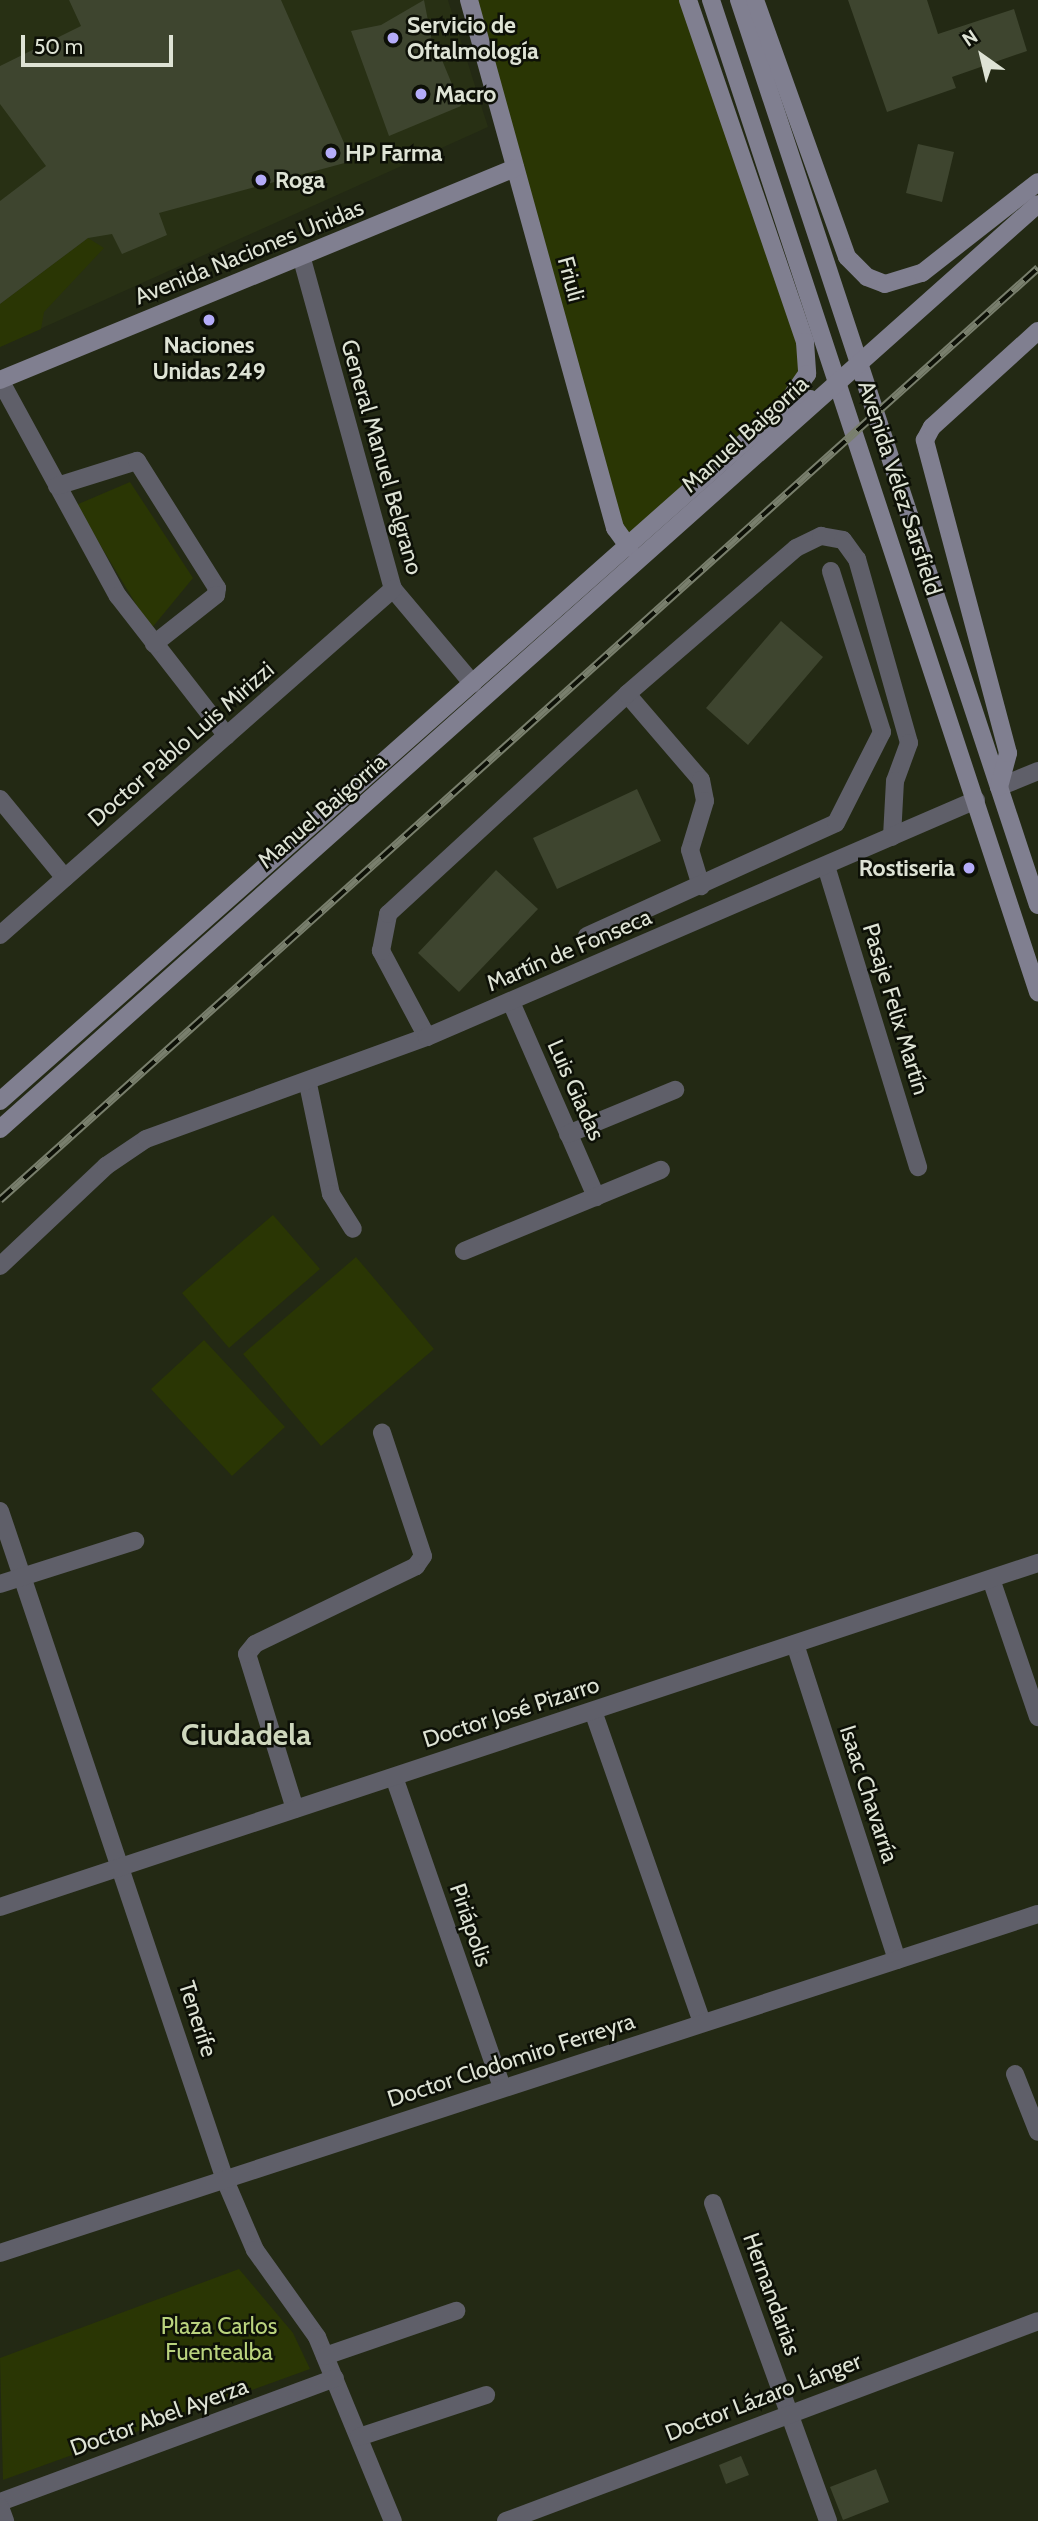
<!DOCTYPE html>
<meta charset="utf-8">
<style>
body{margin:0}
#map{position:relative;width:1038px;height:2521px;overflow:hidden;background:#232914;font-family:Cabin,sans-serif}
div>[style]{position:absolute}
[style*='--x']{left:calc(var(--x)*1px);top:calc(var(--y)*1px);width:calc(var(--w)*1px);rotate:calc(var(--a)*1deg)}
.built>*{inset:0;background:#283014}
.green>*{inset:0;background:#2a3604}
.building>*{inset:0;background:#3e452f}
.minor>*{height:18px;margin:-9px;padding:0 9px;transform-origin:9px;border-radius:9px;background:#5f5f69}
.secondary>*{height:18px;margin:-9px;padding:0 9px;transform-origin:9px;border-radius:9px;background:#807f90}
.rail>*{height:8px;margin-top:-4px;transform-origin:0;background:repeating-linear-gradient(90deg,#0d1007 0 16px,#797f6d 0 32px);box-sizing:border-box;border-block:2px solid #797f6d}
.dots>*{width:19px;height:19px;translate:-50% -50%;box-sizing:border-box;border:4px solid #0d1007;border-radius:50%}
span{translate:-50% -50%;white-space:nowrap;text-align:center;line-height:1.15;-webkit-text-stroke:5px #0d1007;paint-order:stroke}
.poi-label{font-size:23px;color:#dee3d5;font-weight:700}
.left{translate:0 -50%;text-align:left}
.right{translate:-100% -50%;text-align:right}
.street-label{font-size:23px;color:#dee3d5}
.park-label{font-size:23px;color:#bad37e}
.district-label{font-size:30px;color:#ced7bd;font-weight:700}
.north{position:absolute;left:947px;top:21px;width:70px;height:70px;-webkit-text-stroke:5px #0d1007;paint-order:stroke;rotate:326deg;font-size:19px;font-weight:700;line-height:28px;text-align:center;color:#dee3d5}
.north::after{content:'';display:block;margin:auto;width:24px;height:32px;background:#dee3d5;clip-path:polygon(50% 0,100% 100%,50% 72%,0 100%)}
.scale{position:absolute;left:21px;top:35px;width:152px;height:32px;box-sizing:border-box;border:4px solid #dee3d5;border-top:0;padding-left:9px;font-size:21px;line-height:24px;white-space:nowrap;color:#dee3d5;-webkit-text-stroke:5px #0d1007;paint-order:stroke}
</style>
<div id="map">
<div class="built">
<i style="clip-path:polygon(0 0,448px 0,488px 127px,0 347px)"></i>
</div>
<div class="green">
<i style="clip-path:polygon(469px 0,688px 0,805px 342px,796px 395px,629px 547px)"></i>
<i style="clip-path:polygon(88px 238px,104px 248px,44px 312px,41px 329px,0 347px,0 304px)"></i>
<i style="clip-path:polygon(130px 482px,193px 578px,151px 629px,76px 505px)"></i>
<i style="clip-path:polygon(273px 1215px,320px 1269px,229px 1348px,182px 1293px)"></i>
<i style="clip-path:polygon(356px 1257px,434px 1349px,321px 1446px,243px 1354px)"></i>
<i style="clip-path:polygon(204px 1340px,285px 1427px,232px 1476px,151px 1389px)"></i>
<i style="clip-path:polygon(239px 2269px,293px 2333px,310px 2369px,3px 2480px,0 2358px)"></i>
</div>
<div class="building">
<i style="clip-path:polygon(69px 0,281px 0,352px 161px,159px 213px,167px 235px,122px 254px,112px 234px,88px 238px,0 304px,0 201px,46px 166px,0 104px,0 66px,81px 26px)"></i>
<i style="clip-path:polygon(424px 0,436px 62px,442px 60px,461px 106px,389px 136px,351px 31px,381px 25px)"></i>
<i style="clip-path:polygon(848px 0,927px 0,938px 34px,1014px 9px,1027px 51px,952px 77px,956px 88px,887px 112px)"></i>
<i style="clip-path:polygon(918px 144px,954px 152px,942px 202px,906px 193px)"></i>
<i style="clip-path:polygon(781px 621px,823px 657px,748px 745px,706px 708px)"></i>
<i style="clip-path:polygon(637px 789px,661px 841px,557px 889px,533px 838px)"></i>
<i style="clip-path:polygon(496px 870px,538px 909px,459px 992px,418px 953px)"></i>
<i style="clip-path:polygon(741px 2456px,749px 2475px,726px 2484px,719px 2465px)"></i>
<i style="clip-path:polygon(876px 2469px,889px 2502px,843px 2520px,830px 2487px)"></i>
</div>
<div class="minor">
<i style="--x:302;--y:259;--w:342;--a:74.6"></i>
<i style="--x:393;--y:589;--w:124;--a:49.9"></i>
<i style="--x:0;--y:380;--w:246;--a:61.4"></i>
<i style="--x:118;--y:596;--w:177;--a:52.1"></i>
<i style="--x:57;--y:486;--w:84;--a:-17.4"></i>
<i style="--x:137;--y:461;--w:150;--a:57.8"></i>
<i style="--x:217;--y:588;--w:7;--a:98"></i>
<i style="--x:216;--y:595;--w:79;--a:141.7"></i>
<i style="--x:627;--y:694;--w:113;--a:49.3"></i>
<i style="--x:701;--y:780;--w:21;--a:79"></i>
<i style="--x:705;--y:801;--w:51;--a:107"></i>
<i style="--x:690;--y:850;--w:38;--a:73"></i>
<i style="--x:999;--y:787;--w:42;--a:-22.3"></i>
<i style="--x:0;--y:799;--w:102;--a:50.6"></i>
<i style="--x:826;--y:866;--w:315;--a:73"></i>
<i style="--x:0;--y:935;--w:524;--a:-41.36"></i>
<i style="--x:587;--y:936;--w:273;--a:-24.4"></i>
<i style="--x:836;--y:823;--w:102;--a:-63.2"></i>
<i style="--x:882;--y:732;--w:169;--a:-107.6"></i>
<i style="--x:511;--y:1002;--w:213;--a:66.4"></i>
<i style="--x:427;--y:1037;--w:98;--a:-118.1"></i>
<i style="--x:381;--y:951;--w:38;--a:-79"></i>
<i style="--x:388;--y:914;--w:325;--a:-42.6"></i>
<i style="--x:627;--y:694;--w:223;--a:-40.8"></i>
<i style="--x:796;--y:548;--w:28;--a:-26"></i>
<i style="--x:821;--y:536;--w:22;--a:10"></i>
<i style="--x:843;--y:540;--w:24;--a:54"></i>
<i style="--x:857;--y:559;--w:191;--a:74.2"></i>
<i style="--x:909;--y:743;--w:40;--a:110.2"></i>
<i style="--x:895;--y:781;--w:56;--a:93.1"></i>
<i style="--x:308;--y:1084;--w:112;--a:78.2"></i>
<i style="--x:331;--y:1194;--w:41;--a:57.8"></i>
<i style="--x:568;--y:1134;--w:116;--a:-22.4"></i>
<i style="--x:464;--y:1251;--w:213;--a:-22.4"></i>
<i style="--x:0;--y:1266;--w:146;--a:-43.3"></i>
<i style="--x:106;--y:1166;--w:48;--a:-34"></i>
<i style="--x:146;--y:1139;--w:299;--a:-20"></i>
<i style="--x:427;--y:1037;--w:598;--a:-23.35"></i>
<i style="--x:0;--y:1511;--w:706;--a:71.41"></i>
<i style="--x:225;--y:2180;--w:76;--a:66.8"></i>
<i style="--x:255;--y:2250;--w:107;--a:54.5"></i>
<i style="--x:317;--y:2337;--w:199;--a:67.6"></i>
<i style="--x:991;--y:1579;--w:146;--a:71.2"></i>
<i style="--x:0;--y:1584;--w:142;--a:-17.7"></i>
<i style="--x:795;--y:1644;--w:332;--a:72.1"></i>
<i style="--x:593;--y:1711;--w:330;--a:70.7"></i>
<i style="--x:394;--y:1777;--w:329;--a:70.8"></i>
<i style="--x:295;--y:1809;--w:162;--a:-107.2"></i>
<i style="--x:247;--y:1654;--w:13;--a:-51"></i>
<i style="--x:255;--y:1644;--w:179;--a:-25.8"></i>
<i style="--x:416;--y:1566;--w:12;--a:-55"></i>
<i style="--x:423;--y:1556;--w:130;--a:-108.4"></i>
<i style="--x:0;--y:1907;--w:1094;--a:-18.34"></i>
<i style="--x:1015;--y:2074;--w:62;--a:68.4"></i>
<i style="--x:713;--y:2203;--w:338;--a:70.1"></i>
<i style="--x:0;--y:2253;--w:1092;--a:-18.09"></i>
<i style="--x:325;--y:2356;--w:139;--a:-19"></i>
<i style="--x:359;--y:2437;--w:134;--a:-18.3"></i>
<i style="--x:0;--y:2502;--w:357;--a:-20.3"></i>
<i style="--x:0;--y:2507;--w:15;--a:70"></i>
<i style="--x:506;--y:2521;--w:568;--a:-20.6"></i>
</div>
<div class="secondary">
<i style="--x:469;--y:0;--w:548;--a:74.54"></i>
<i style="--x:615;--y:528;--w:24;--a:54"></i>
<i style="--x:688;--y:0;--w:361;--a:71.1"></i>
<i style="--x:805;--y:342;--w:32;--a:86"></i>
<i style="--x:807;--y:374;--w:44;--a:124.8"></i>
<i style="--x:711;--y:0;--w:1045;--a:71.76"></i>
<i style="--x:739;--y:0;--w:953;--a:71.72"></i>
<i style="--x:755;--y:0;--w:273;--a:70.3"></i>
<i style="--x:847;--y:257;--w:28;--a:45"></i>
<i style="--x:867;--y:277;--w:19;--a:21"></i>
<i style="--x:885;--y:284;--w:39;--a:-17"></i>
<i style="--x:922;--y:273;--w:147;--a:-38.1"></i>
<i style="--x:0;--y:380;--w:557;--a:-22.37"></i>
<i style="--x:999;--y:787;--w:35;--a:-75"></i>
<i style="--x:1008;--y:753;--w:324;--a:-104.9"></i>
<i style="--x:925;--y:440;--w:15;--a:-62"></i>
<i style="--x:932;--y:427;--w:143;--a:-42.2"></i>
<i style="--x:0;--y:1101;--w:1000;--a:-41.51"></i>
<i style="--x:749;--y:438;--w:73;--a:-32.2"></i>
<i style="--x:0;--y:1129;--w:1390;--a:-41.71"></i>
</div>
<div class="rail">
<i style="--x:0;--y:1200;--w:1395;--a:-41.92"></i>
</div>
<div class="dots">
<i style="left:393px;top:38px;background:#b4acf9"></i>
<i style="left:421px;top:94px;background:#b4acf9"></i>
<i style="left:331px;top:153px;background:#b4acf9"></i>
<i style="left:261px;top:180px;background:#b4acf9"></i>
<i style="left:209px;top:320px;background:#b4acf9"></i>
<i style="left:969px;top:868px;background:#b4acf9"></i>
</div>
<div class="poi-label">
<span class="left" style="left:407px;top:38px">Servicio de<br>Oftalmología</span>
<span class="left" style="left:435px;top:94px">Macro</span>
<span class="left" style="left:345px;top:153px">HP Farma</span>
<span class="left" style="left:275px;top:180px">Roga</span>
<span style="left:209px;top:358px">Naciones<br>Unidas 249</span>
<span class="right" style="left:955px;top:868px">Rostiseria</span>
</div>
<div class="street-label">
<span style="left:249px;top:252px;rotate:-22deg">Avenida Naciones Unidas</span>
<span style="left:571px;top:279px;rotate:75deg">Friuli</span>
<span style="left:745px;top:434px;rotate:-42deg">Manuel Baigorria</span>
<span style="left:382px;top:457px;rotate:74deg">General Manuel Belgrano</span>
<span style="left:900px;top:488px;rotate:72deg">Avenida Vélez Sarsfield</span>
<span style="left:181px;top:744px;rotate:-41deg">Doctor Pablo Luis Mirizzi</span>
<span style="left:322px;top:811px;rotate:-41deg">Manuel Baigorria</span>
<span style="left:569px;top:950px;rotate:-23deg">Martín de Fonseca</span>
<span style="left:896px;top:1009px;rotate:73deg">Pasaje Felix Martín</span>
<span style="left:576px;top:1090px;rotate:66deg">Luis Giadas</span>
<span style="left:511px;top:1712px;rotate:-18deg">Doctor José Pizarro</span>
<span style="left:869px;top:1794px;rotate:72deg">Isaac Chavarría</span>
<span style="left:471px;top:1925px;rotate:71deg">Piriápolis</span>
<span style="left:198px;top:2019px;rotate:72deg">Tenerife</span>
<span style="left:511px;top:2060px;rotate:-18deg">Doctor Clodomiro Ferreyra</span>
<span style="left:772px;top:2294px;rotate:70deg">Hernandarias</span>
<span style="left:763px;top:2397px;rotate:-21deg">Doctor Lázaro Lánger</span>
<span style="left:159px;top:2417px;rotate:-20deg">Doctor Abel Ayerza</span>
</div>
<div class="park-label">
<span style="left:219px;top:2339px">Plaza Carlos<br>Fuentealba</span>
</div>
<div class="district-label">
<span style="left:246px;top:1735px">Ciudadela</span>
</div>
<div class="north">N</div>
<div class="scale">50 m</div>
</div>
